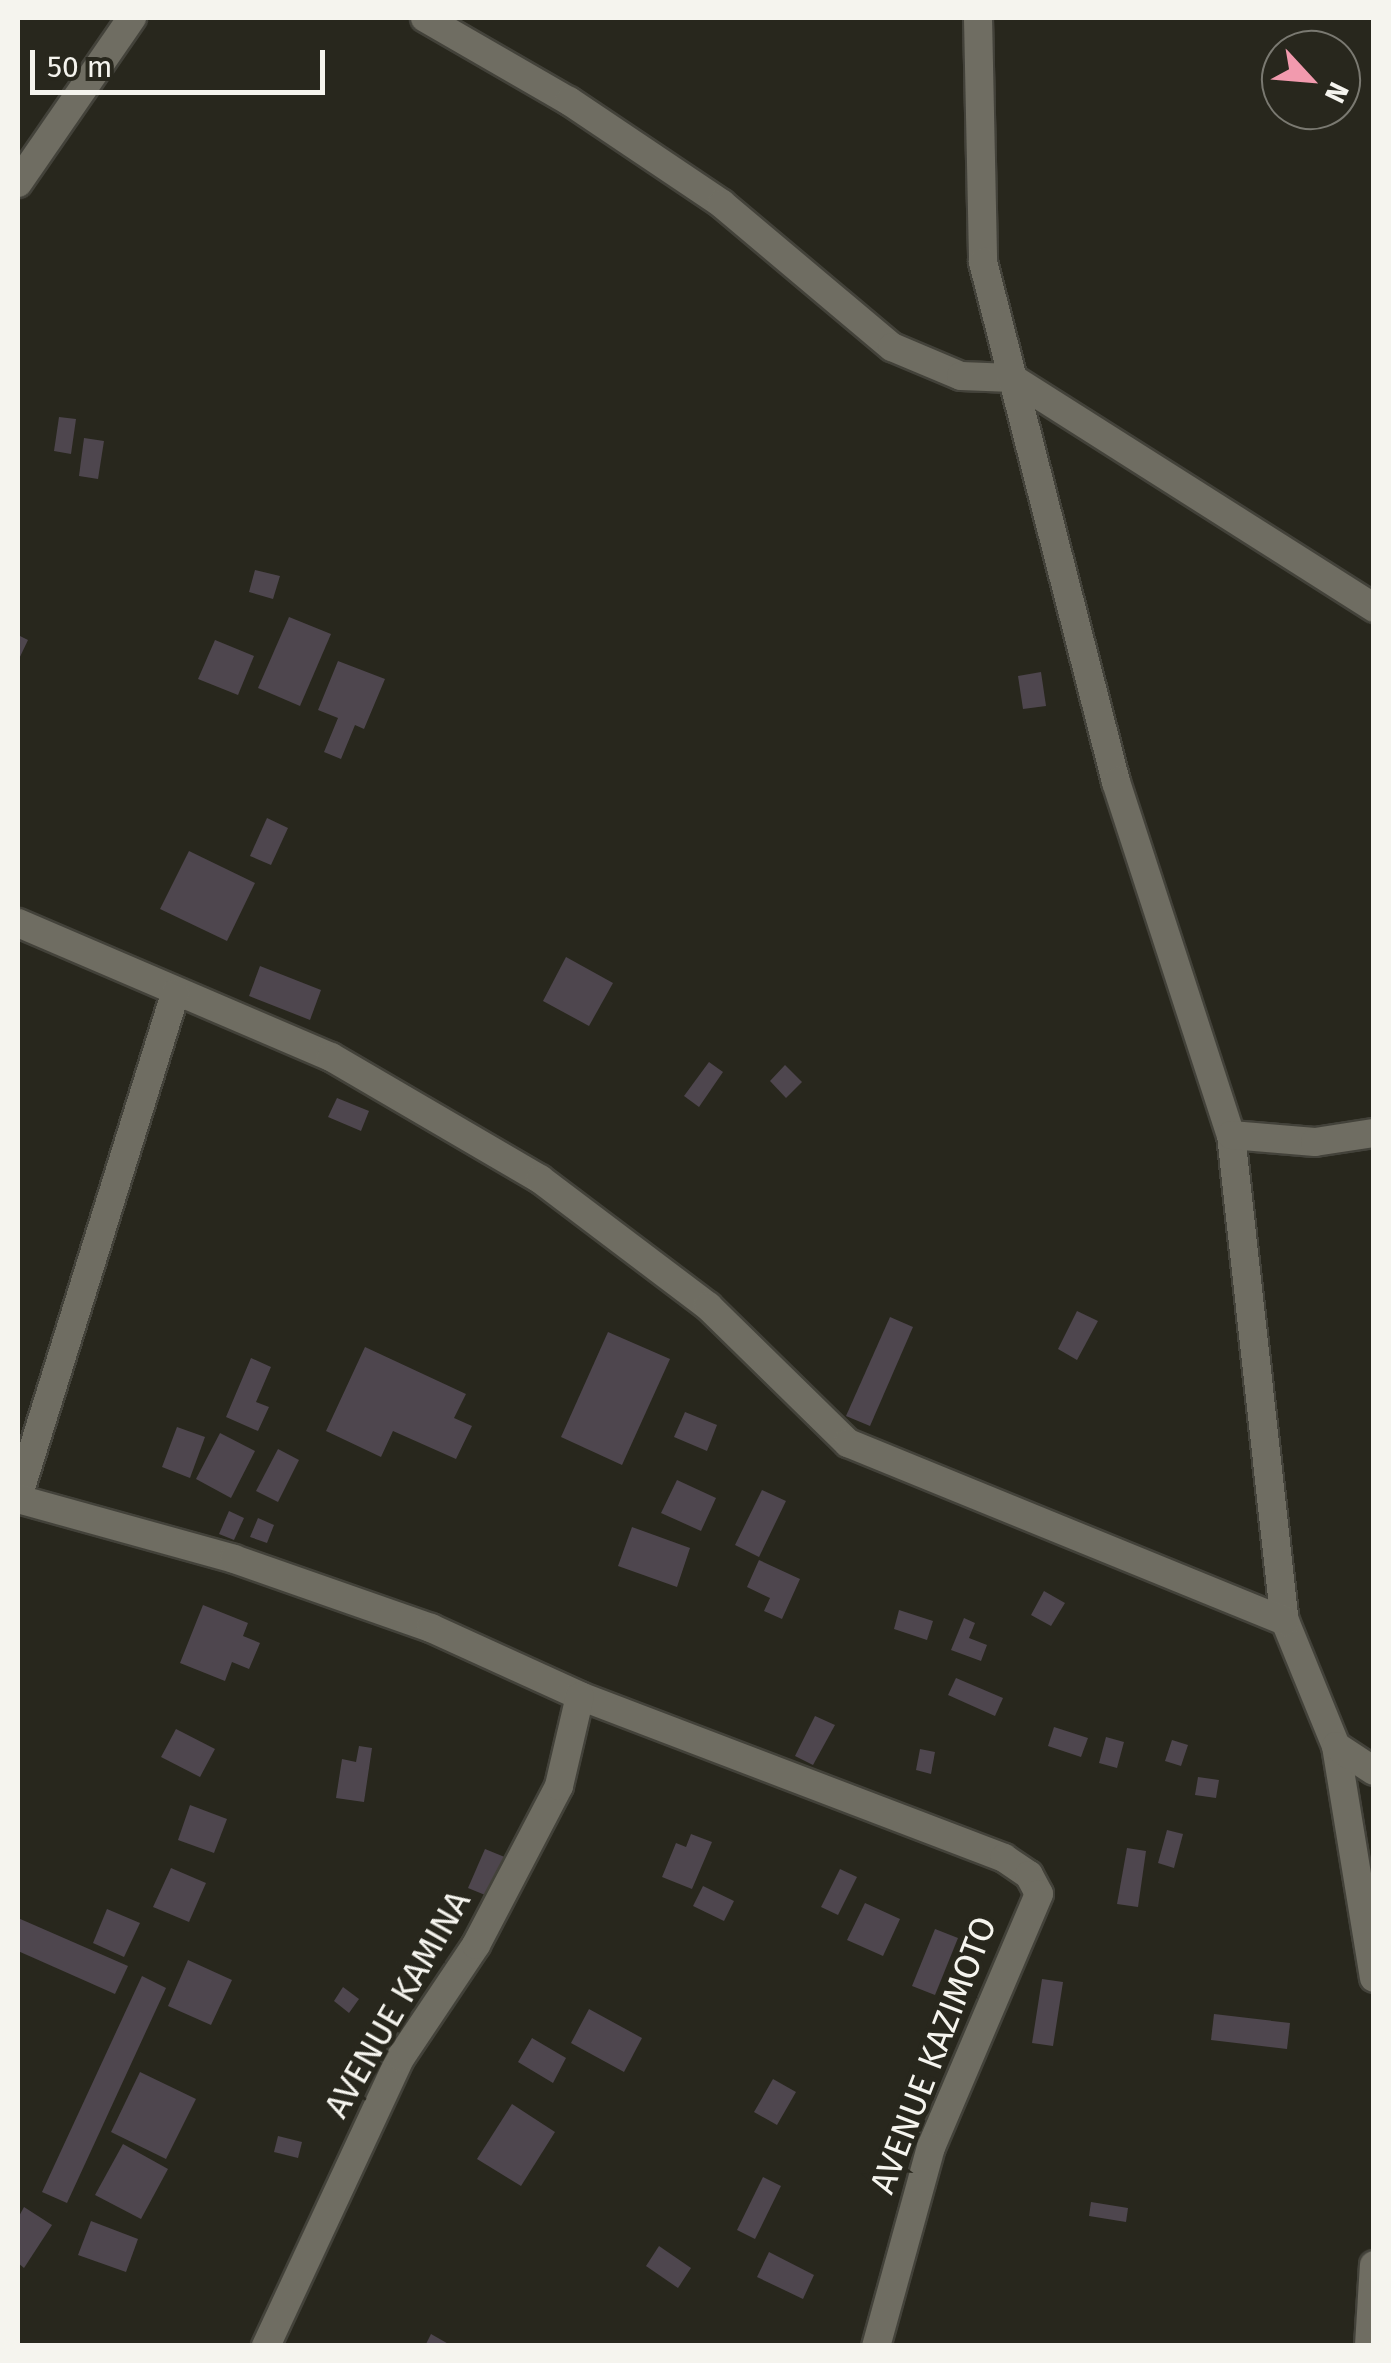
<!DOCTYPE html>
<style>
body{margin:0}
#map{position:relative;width:1391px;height:2363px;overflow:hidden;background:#28271d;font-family:"Fira Sans",sans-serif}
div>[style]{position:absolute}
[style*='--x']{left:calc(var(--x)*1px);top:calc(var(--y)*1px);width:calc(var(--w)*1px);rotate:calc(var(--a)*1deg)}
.building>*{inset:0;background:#4e464e}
.roads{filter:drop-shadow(2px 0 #43423a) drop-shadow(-2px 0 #43423a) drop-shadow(0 2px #43423a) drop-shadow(0 -2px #43423a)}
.minor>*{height:28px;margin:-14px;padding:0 14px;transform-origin:14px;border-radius:14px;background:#6f6d62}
span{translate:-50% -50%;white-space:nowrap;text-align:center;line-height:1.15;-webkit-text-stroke:9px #28271d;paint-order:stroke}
.street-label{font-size:35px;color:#f5f4ee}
.frame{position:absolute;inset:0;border:20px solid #f5f4ee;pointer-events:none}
.north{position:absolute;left:1261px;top:30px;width:100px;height:100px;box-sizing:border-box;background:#28271d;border:2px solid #7a7971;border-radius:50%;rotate:116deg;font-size:28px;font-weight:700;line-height:40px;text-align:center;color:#f5f4ee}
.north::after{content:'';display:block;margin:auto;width:35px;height:45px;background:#f29aae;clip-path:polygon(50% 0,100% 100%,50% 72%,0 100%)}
.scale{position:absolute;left:30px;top:50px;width:295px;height:45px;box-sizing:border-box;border:5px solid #f5f4ee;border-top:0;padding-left:12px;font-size:30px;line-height:35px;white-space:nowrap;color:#f5f4ee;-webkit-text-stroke:8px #28271d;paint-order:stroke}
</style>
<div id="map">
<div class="building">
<i style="clip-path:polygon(59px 417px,76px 419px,71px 454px,54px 451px)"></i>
<i style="clip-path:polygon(84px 438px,104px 441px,98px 479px,79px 476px)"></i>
<i style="clip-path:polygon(255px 570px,280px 576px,273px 599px,249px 592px)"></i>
<i style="clip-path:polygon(289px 617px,331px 634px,300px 706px,258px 688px)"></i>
<i style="clip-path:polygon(18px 635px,28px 640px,18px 661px)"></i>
<i style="clip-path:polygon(215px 640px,254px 656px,238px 695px,198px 679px)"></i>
<i style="clip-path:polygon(338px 661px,385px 679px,364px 729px,355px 725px,341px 759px,324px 752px,338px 718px,318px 710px)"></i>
<i style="clip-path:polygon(1041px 672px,1046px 706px,1023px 709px,1018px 676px)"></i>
<i style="clip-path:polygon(267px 818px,288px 828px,271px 865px,250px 856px)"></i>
<i style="clip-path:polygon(189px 851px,255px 883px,227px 941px,160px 909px)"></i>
<i style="clip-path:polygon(566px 957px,613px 983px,589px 1026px,543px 1001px)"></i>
<i style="clip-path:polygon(260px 966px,321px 990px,310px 1020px,249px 996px)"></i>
<i style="clip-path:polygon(709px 1062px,723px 1072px,699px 1107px,684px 1096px)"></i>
<i style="clip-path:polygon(785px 1065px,802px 1082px,786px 1098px,770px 1081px)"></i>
<i style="clip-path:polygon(337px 1098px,369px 1111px,361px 1131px,328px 1117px)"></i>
<i style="clip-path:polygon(1077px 1311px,1098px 1321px,1077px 1360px,1058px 1349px)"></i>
<i style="clip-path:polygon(890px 1317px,913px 1327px,870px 1426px,846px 1416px)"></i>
<i style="clip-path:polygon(608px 1332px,670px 1359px,622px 1465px,561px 1437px)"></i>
<i style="clip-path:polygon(365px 1347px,466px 1394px,454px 1418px,472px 1426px,456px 1459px,393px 1431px,381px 1457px,326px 1431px)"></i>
<i style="clip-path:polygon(251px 1358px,271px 1367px,256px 1402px,269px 1407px,258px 1431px,226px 1417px)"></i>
<i style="clip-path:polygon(685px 1412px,717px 1425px,707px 1451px,674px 1437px)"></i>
<i style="clip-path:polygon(177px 1427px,205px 1437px,190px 1478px,162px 1467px)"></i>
<i style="clip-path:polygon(220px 1433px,255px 1451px,231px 1498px,196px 1479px)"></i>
<i style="clip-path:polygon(278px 1449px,299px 1460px,278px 1502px,256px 1491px)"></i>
<i style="clip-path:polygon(677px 1480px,716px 1498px,701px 1531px,661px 1513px)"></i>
<i style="clip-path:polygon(762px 1490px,786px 1501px,759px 1557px,735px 1545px)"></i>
<i style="clip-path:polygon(229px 1511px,244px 1518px,234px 1540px,219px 1534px)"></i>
<i style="clip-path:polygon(258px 1518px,274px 1525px,267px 1543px,250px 1537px)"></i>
<i style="clip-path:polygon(632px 1527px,690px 1548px,677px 1587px,618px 1566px)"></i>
<i style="clip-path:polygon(759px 1560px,800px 1579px,782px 1619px,764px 1611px,770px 1598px,747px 1587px)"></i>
<i style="clip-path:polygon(1044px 1591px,1065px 1603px,1051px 1626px,1031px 1615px)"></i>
<i style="clip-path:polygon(203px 1605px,248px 1623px,243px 1636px,260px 1643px,249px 1669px,232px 1662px,225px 1681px,180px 1663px)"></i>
<i style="clip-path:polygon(899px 1610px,933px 1621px,927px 1640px,894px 1629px)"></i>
<i style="clip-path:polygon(964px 1618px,975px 1623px,969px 1638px,987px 1645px,981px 1661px,951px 1650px)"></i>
<i style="clip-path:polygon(956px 1678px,1003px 1698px,995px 1716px,948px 1695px)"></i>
<i style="clip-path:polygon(815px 1716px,835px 1725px,813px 1765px,795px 1756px)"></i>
<i style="clip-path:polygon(1054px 1727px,1088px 1738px,1081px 1757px,1048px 1746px)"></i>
<i style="clip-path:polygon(176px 1729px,215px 1749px,200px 1777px,161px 1757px)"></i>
<i style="clip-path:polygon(1106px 1737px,1124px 1742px,1117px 1768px,1099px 1763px)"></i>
<i style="clip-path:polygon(1172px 1740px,1188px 1745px,1181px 1766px,1165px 1761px)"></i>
<i style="clip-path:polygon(359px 1746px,372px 1748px,364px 1802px,336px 1798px,342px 1759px,356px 1762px)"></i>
<i style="clip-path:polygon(920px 1749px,935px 1752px,931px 1774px,916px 1770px)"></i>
<i style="clip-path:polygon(1198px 1777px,1219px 1780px,1216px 1798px,1195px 1795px)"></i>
<i style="clip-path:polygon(190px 1805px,227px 1819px,214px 1853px,178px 1840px)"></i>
<i style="clip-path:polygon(1167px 1830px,1183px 1834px,1174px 1868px,1158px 1863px)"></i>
<i style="clip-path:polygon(691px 1834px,712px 1842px,692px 1889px,662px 1877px,676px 1843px,686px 1847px)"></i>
<i style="clip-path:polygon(1127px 1848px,1146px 1851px,1138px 1907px,1117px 1904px)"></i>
<i style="clip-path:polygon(485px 1849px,507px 1858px,490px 1897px,468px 1888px)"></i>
<i style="clip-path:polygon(171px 1868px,206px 1883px,189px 1922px,153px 1907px)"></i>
<i style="clip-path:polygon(840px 1869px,857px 1877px,838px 1915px,821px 1907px)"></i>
<i style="clip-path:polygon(703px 1886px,734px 1901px,724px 1921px,693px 1906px)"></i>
<i style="clip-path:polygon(865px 1903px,900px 1919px,883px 1956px,847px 1940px)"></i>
<i style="clip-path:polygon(107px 1909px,140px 1923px,124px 1957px,93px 1943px)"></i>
<i style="clip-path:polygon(18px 1918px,128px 1966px,115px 1994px,18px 1951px)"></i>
<i style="clip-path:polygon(935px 1929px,958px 1938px,935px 1995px,912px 1986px)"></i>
<i style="clip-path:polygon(188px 1960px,232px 1980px,211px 2025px,168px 2006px)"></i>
<i style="clip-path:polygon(142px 1976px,166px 1988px,67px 2203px,42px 2192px)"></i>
<i style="clip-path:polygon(1042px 1979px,1063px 1982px,1053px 2046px,1032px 2043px)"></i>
<i style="clip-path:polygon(343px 1987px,359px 1999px,349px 2013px,334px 2001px)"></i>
<i style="clip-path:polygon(589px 2009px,642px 2038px,624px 2072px,571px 2043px)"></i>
<i style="clip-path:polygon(1214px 2014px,1290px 2023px,1287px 2049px,1211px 2040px)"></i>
<i style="clip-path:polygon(532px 2038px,566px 2058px,553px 2083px,518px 2062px)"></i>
<i style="clip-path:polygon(140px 2072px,196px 2099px,166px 2159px,111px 2132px)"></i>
<i style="clip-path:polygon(773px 2079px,796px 2092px,777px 2125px,754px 2112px)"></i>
<i style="clip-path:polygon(512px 2104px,555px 2132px,521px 2186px,477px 2159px)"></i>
<i style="clip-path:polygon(278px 2136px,302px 2142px,298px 2158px,274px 2152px)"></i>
<i style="clip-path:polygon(123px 2144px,168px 2169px,141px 2219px,95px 2195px)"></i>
<i style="clip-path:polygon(763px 2177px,781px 2186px,755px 2239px,737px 2230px)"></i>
<i style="clip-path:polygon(1091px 2202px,1128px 2208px,1126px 2222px,1089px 2216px)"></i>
<i style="clip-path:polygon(24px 2207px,52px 2225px,24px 2268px,18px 2263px,18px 2218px)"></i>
<i style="clip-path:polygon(91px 2221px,138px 2239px,126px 2272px,78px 2255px)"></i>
<i style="clip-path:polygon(659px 2246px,691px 2268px,678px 2288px,646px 2266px)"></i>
<i style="clip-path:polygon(769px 2252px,814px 2275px,803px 2299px,757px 2277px)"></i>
<i style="clip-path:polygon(431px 2334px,452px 2346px,425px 2346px)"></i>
</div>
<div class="roads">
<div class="minor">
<i style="--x:425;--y:18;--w:166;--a:30"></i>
<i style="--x:569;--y:101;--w:184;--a:33.9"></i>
<i style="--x:722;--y:204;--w:222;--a:40.1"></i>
<i style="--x:892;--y:347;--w:75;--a:22.8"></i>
<i style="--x:961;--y:376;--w:51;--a:2.2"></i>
<i style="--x:1012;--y:378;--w:429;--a:32.4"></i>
<i style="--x:978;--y:18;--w:244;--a:88.8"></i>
<i style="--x:983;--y:262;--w:537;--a:75.65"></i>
<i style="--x:1116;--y:782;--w:371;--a:72"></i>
<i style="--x:1231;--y:1135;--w:489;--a:83.7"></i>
<i style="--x:1285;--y:1621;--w:135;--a:67.8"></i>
<i style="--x:1336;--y:1746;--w:235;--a:80.7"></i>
<i style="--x:18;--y:183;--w:201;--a:-55.4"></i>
<i style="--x:18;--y:923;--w:340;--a:23.2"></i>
<i style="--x:331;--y:1057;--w:242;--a:30.3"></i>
<i style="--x:540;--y:1179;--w:211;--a:37.1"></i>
<i style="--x:708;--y:1306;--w:196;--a:44.4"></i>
<i style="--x:848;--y:1443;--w:472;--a:22.2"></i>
<i style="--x:1231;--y:1135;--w:84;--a:4.8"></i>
<i style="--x:1315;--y:1142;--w:60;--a:-8.7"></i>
<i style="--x:18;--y:1497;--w:527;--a:-72.67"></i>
<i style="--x:18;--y:1499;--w:224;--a:15.5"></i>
<i style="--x:234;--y:1559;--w:209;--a:19.3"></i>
<i style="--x:431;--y:1628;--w:164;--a:24.5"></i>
<i style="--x:580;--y:1696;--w:454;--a:20.9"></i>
<i style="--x:1004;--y:1858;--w:30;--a:34"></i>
<i style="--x:1029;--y:1875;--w:21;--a:62"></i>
<i style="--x:1039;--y:1894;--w:275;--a:113.1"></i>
<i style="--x:931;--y:2147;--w:206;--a:105.4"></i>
<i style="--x:1336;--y:1746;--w:45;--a:33.3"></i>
<i style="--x:266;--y:2346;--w:319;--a:-65"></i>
<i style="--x:401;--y:2057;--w:135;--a:-56.2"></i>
<i style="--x:476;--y:1945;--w:179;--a:-62.4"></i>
<i style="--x:559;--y:1786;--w:92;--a:-76.9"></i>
<i style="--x:1369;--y:2346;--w:81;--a:-86.5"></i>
</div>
</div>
<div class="street-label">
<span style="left:397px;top:2004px;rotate:-60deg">AVENUE KAMINA</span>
<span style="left:933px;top:2055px;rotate:-69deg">AVENUE KAZIMOTO</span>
</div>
<div class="frame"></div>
<div class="north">N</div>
<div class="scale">50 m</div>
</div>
